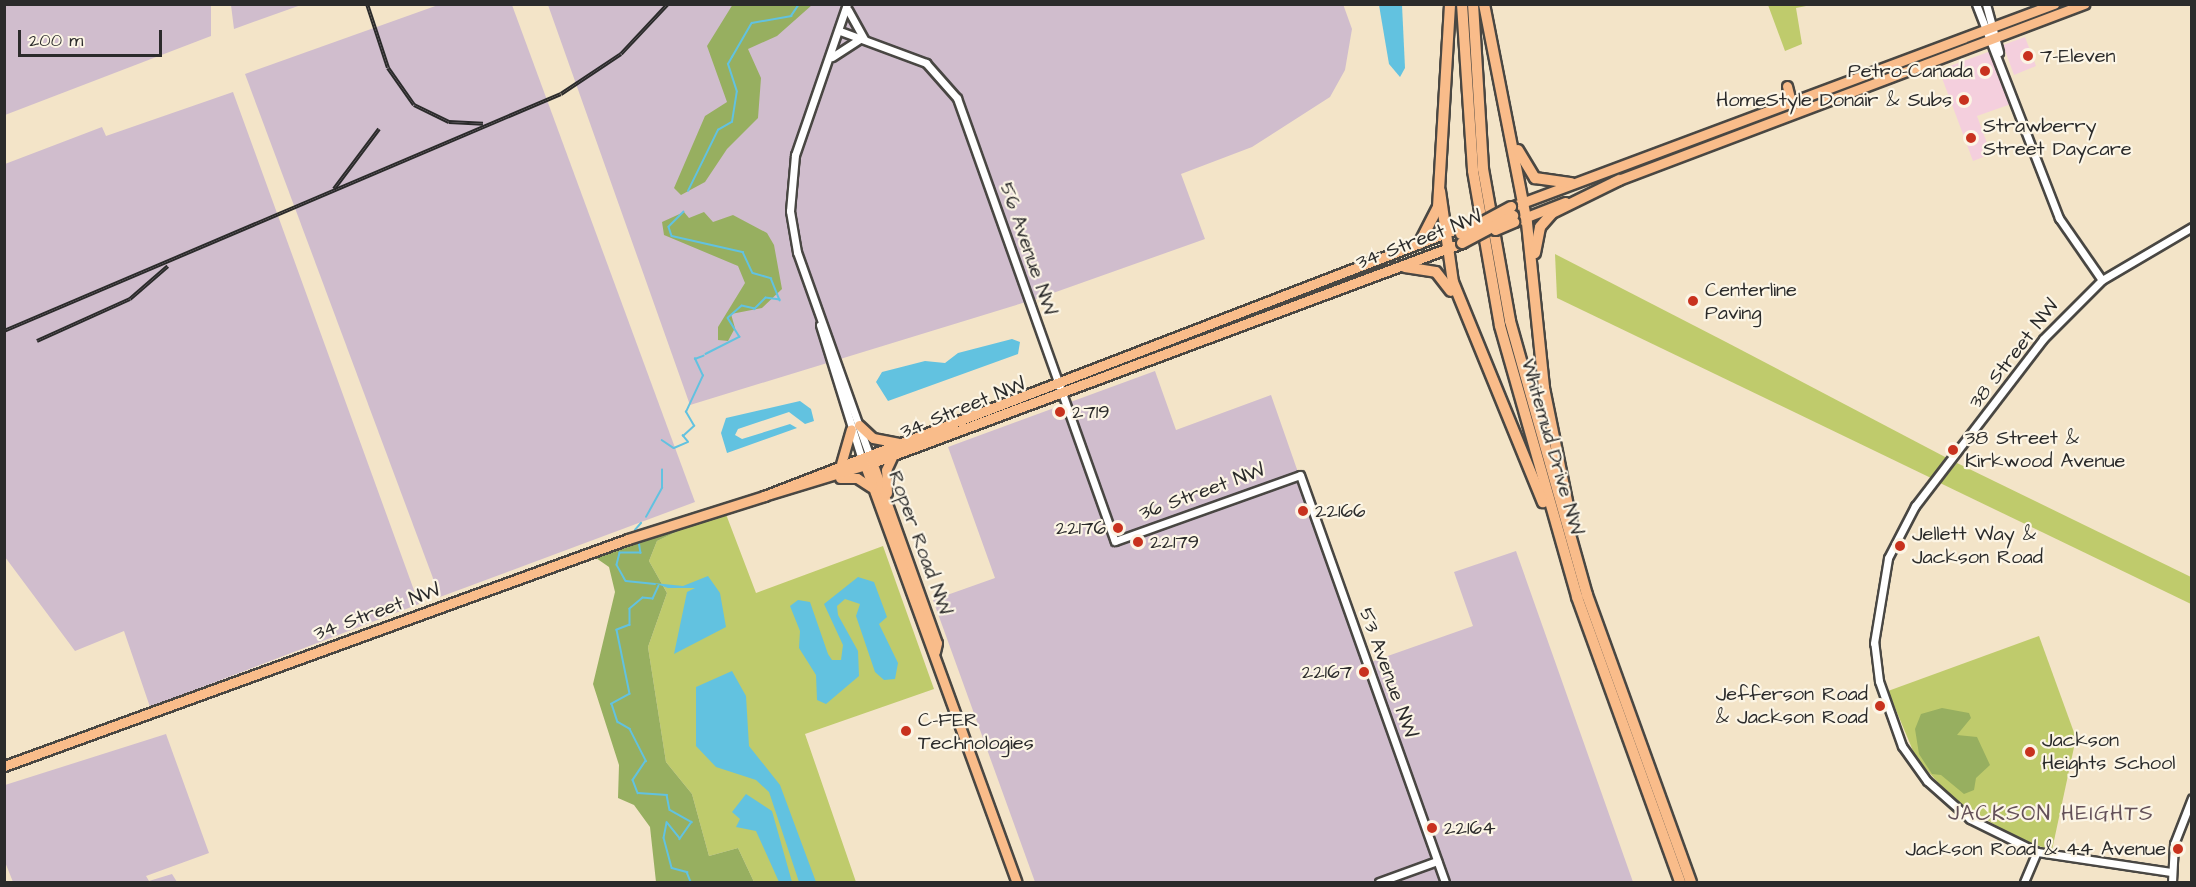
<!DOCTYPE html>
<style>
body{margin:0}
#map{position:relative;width:2196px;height:887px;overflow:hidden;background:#f3e4c8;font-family:"Architects Daughter",sans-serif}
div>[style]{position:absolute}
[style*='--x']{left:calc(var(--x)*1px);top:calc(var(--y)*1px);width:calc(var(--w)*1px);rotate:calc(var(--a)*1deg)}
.built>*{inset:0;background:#f4cfdd}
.industrial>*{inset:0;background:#d0bdcd}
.green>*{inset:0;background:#bfcb6c}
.forest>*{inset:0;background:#97af60}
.water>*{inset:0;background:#62c2e0}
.stream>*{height:1.5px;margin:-0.75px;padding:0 0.75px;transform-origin:0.75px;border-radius:0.75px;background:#62c2e0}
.roads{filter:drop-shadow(2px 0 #494743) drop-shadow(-2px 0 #494743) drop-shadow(0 2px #494743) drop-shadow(0 -2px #494743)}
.minor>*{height:7px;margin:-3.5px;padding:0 3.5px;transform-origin:3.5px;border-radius:3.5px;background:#fff}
.major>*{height:9px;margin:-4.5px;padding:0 4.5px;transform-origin:4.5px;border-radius:4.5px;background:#f9bc8a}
.highway>*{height:10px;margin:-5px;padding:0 5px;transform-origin:5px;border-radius:5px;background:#f9bc8a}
.rail>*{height:4px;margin-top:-2px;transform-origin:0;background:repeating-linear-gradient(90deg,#fcf5e5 0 4.5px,#2b2b2b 0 9px);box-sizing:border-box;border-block:2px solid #2b2b2b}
.bridges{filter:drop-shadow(2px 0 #494743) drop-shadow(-2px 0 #494743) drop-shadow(0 2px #494743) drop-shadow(0 -2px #494743)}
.major-bridge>*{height:9px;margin:-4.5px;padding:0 4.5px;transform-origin:4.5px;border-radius:4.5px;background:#f9bc8a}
.highway-bridge>*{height:10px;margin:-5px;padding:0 5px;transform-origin:5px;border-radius:5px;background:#f9bc8a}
.dots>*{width:16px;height:16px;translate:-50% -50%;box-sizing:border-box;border:3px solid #fcf5e5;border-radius:50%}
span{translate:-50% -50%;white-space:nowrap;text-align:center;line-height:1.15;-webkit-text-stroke:4.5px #fcf5e5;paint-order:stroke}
.poi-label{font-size:20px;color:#2b2b2b}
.left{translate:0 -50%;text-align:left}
.right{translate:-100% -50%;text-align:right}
.street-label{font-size:20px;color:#2b2b2b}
.neighbourhood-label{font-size:21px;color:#635058;letter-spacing:1.5px}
.frame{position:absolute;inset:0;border:6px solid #2b2b2b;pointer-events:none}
.scale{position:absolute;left:18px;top:30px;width:144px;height:27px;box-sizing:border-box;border:3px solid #2b2b2b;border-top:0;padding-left:8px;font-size:18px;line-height:21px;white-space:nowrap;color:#2b2b2b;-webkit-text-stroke:4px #fcf5e5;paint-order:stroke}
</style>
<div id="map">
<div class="built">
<i style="clip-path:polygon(2025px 37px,2036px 66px,2014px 75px,2003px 45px)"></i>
<i style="clip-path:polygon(1991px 51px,2011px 104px,1977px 116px,1991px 154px,1973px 161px,1939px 70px)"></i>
</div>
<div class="industrial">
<i style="clip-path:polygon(5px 4px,211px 5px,211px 36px,5px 115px)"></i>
<i style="clip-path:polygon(441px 4px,512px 5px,695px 502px,440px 597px,245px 74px)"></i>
<i style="clip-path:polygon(1343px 4px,1352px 29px,1345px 70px,1330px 97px,1252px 147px,1181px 174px,1205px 239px,1039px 298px,690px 405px,548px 5px)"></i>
<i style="clip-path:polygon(231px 5px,231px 4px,301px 5px,234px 29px)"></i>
<i style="clip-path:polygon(233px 92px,419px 604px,150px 707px,124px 631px,75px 651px,5px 557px,5px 164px,102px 127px,106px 136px)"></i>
<i style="clip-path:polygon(1155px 371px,1176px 430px,1271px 395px,1365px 664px,1473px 626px,1454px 572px,1516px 551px,1633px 882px,1035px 882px,933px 600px,995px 578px,948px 447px)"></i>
<i style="clip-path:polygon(166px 734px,209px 853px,146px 876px,149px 881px,172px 874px,177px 882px,13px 882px,5px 862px,5px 785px)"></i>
</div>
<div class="green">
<i style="clip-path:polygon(1768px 5px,1811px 5px,1796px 8px,1802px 44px,1785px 51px)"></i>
<i style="clip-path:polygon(1555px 254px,1726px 342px,1947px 458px,1931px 478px,1557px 298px)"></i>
<i style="clip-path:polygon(1957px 463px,2191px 577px,2191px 604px,1940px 483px)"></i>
<i style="clip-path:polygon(724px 509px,756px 593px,883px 546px,934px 689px,805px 734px,856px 882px,754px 882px,738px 848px,709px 856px,692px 794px,666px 762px,648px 647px,667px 593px,649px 561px,657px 541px,676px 532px,675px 527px)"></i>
<i style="clip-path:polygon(2039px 636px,2076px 738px,2052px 850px,2017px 839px,1951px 797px,1916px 758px,1888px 691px)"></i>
</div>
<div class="forest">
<i style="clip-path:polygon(733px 4px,812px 5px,777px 36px,748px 49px,761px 78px,758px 118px,727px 149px,705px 182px,681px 195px,674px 188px,705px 116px,727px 102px,707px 46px)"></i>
<i style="clip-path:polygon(684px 212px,689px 218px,704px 212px,713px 222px,733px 215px,767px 233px,774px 245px,782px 289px,762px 308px,731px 314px,735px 328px,728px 341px,718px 340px,718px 327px,745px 283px,738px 266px,664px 235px,662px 222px)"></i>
<i style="clip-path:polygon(675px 527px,676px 532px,657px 541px,649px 561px,667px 593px,648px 647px,666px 762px,692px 794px,709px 856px,738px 848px,754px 882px,656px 882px,650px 827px,634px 805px,618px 798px,619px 765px,593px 684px,615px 592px,609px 567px,596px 558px)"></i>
<i style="clip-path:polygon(1942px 708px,1969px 713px,1971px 718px,1957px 735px,1977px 737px,1990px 765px,1976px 778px,1974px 790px,1964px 794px,1941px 775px,1932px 774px,1919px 754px,1915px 729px,1921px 714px)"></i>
</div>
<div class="water">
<i style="clip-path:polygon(1379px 5px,1402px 5px,1405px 68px,1400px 77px,1389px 64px)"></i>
<i style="clip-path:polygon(1012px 339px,1020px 342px,1018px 354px,888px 401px,876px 382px,882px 372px,925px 361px,945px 363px,958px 353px)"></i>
<i style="clip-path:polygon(800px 401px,811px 409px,814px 421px,805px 424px,789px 412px,738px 429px,735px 435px,742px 439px,790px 424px,797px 428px,727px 453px,721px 433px,726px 418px)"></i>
<i style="clip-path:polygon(708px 576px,720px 593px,726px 627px,674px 654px,687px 592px,695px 588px,668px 588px,654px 583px,683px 586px)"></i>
<i style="clip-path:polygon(858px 577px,874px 582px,887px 617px,879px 624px,898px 663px,895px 679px,884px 680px,875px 672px,856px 616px,860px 604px,845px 599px,837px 606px,838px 615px,858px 651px,859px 676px,826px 704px,817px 700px,816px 675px,799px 648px,800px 631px,790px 606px,798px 600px,810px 602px,828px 654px,832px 660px,841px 660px,843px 645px,824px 604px)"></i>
<i style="clip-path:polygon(732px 671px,746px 696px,749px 746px,780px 785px,816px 882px,799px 882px,769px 792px,756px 780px,716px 767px,696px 746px,696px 687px)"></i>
<i style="clip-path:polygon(746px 794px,772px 811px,792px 882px,779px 882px,756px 831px,736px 827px,740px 819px,732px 812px)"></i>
</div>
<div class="stream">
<i style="--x:688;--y:191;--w:68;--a:-63.8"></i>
<i style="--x:718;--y:130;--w:16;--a:-30"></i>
<i style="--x:732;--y:122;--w:30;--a:-81"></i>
<i style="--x:737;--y:92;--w:29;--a:-108"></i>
<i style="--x:728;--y:64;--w:8;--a:-60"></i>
<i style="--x:732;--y:57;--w:39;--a:-60"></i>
<i style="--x:752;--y:23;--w:40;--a:-10"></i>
<i style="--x:791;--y:16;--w:14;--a:-56"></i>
<i style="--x:684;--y:212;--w:21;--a:135"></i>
<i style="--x:669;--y:227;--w:9;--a:72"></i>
<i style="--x:672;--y:236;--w:73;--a:12.7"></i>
<i style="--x:743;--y:252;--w:23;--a:65"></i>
<i style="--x:753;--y:273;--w:19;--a:16"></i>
<i style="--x:771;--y:278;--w:24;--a:68"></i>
<i style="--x:780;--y:300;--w:14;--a:-172"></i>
<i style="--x:766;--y:298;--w:16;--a:135"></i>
<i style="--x:755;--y:309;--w:13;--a:-167"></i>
<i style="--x:742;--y:306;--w:18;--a:139"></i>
<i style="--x:728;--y:318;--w:22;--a:58"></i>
<i style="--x:740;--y:337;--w:38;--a:153"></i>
<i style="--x:662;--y:440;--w:14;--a:34"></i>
<i style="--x:674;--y:448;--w:15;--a:-23"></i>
<i style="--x:688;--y:442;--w:8;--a:-130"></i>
<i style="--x:683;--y:436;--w:15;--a:-42"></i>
<i style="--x:694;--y:426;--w:16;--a:-120"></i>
<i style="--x:686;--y:412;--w:40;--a:-65"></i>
<i style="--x:703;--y:376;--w:19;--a:-115"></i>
<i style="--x:695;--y:359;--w:9;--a:-21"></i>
<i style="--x:646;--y:517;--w:33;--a:-61"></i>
<i style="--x:662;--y:488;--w:18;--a:-90"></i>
<i style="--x:635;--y:530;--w:9;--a:-49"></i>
<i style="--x:639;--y:541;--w:12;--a:81"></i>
<i style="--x:641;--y:553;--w:21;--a:180"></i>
<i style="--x:620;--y:553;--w:12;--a:104"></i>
<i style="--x:617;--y:565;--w:18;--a:61"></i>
<i style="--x:626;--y:581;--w:29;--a:6"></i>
<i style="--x:659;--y:586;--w:14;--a:115"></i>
<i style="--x:653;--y:599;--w:10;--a:-174"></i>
<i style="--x:643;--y:598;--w:17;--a:140"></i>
<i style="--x:630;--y:609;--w:16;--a:90"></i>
<i style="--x:630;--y:625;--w:14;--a:159"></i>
<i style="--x:617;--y:630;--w:65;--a:78.5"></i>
<i style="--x:630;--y:694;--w:21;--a:151"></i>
<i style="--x:612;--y:704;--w:19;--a:72"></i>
<i style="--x:618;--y:722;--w:14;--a:30"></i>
<i style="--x:630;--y:729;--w:36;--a:63"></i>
<i style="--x:646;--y:761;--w:23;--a:124"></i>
<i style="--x:633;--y:780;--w:14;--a:69"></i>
<i style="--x:638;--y:793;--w:29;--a:4"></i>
<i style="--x:667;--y:795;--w:15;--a:79"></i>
<i style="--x:670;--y:810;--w:25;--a:29"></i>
<i style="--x:692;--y:822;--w:21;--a:125"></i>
<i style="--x:680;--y:839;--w:21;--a:-129"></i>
<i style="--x:667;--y:823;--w:15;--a:101"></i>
<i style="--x:664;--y:838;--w:31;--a:75"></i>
<i style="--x:672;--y:868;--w:16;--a:15"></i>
<i style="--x:687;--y:872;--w:11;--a:68"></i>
</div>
<div class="roads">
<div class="minor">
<i style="--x:847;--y:4;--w:160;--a:109"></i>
<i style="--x:795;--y:155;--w:56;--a:95.1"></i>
<i style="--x:790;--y:211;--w:42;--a:80.3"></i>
<i style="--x:797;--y:252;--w:214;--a:70.4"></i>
<i style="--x:1976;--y:4;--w:230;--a:68.8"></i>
<i style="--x:2059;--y:218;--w:75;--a:55.3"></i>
<i style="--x:1986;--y:4;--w:50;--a:74.8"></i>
<i style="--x:848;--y:10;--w:33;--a:61"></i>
<i style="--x:840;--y:31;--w:92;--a:20.4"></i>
<i style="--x:926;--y:63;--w:47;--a:48.5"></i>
<i style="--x:957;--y:98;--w:470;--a:70.4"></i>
<i style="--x:1115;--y:541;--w:196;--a:-19.6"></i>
<i style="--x:1300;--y:475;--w:432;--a:70.4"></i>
<i style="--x:832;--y:57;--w:33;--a:-33"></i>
<i style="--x:820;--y:325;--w:138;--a:72.7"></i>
<i style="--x:2171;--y:872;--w:135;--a:-171.5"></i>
<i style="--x:2037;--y:852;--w:75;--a:-153.8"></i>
<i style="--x:1970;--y:819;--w:57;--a:-138.5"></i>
<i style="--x:1927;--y:781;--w:43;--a:-125.5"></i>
<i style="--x:1902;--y:746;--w:69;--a:-109.5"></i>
<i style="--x:1879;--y:681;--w:38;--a:-97"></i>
<i style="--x:1874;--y:643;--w:86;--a:-80.6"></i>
<i style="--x:1888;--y:558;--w:59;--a:-62.6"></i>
<i style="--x:1915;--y:506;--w:210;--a:-52.5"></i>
<i style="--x:2043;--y:339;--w:83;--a:-45"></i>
<i style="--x:2102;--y:280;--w:104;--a:-30.5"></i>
<i style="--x:1379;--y:882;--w:62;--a:-19.9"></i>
<i style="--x:2024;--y:882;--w:33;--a:-67"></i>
<i style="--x:2172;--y:882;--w:38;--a:-87"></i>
<i style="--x:2174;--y:844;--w:49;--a:-68.6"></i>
</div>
<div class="major">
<i style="--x:1787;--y:86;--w:21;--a:76"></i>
<i style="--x:1613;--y:182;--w:504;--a:-20.7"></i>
<i style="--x:1511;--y:207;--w:580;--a:-20.5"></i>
<i style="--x:1514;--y:222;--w:55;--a:-21.4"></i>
<i style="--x:859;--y:425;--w:19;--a:43"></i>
<i style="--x:873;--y:438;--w:25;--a:11"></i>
<i style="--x:871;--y:459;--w:195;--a:70.3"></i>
<i style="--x:937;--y:643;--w:9;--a:103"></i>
<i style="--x:863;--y:460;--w:449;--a:70"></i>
<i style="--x:841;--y:464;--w:36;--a:-74"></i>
<i style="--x:840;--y:478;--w:17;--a:0"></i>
<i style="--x:857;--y:478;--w:17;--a:33"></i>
<i style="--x:887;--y:493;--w:23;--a:-92"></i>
<i style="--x:886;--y:470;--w:17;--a:-65"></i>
<i style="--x:764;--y:496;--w:113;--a:-17"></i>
<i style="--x:872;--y:463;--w:630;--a:-20.45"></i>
<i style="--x:4;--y:766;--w:664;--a:-19.99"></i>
<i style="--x:628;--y:539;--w:143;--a:-17.5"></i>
<i style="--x:764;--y:496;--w:745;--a:-21.09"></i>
</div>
<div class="highway">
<i style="--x:1462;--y:4;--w:167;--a:86.2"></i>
<i style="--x:1473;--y:171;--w:157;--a:80.1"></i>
<i style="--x:1500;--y:326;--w:282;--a:74.1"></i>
<i style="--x:1577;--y:597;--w:303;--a:70.1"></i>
<i style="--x:1473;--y:4;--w:165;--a:86.5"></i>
<i style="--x:1483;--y:169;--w:154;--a:79.9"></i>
<i style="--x:1510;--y:321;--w:285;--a:74.3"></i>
<i style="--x:1587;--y:595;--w:305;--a:70.1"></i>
<i style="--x:1484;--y:4;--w:223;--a:78.9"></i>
<i style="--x:1527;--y:223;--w:166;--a:84.1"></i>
<i style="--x:1544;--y:388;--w:145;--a:78.5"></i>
<i style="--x:1518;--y:150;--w:33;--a:59"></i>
<i style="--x:1535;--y:178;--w:37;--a:8"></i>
<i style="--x:1440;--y:191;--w:92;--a:81.9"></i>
<i style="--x:1453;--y:282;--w:238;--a:67.8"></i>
<i style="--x:1419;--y:244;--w:42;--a:-62.8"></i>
<i style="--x:1438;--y:207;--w:203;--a:-86.6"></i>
<i style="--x:1535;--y:253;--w:26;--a:-79"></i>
<i style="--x:1540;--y:227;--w:18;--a:-49"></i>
<i style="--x:1552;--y:213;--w:75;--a:-26.2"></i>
<i style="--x:1405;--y:267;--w:31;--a:9"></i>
<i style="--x:1436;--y:272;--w:24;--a:52"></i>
</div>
</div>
<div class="rail">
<i style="--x:367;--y:4;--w:67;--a:71.8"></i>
<i style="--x:388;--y:68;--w:45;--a:54.9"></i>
<i style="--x:414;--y:105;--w:39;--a:26"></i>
<i style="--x:449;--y:122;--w:34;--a:3"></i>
<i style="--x:334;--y:189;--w:75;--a:-53.1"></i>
<i style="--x:4;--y:331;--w:605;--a:-23.05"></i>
<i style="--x:561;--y:94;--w:72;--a:-33.7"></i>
<i style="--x:621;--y:54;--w:69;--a:-46.8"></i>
<i style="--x:37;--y:341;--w:102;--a:-24.3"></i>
<i style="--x:130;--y:299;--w:50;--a:-41"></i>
<i style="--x:4;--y:882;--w:1;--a:0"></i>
</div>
<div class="bridges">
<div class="major-bridge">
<i style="--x:1459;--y:228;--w:17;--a:-21"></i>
<i style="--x:1495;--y:230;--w:21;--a:-23"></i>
</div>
<div class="highway-bridge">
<i style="--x:1461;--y:234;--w:57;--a:-28.4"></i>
<i style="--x:1462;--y:243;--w:58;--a:-27.9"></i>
</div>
</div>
<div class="dots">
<i style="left:2028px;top:56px;background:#c8321e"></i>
<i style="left:1985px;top:71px;background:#c8321e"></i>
<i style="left:1964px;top:100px;background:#c8321e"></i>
<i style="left:1971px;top:138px;background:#c8321e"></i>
<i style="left:1693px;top:301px;background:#c8321e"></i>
<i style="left:1060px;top:412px;background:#c8321e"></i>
<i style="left:1953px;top:450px;background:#c8321e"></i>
<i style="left:1303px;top:511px;background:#c8321e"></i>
<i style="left:1118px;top:528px;background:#c8321e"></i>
<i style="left:1138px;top:542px;background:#c8321e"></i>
<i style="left:1900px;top:546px;background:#c8321e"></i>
<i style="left:1364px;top:672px;background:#c8321e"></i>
<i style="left:1880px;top:706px;background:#c8321e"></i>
<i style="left:906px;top:731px;background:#c8321e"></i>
<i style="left:2030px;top:752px;background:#c8321e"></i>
<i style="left:1432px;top:828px;background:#c8321e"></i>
<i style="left:2178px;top:849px;background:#c8321e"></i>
</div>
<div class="poi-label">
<span class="left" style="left:2040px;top:56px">7-Eleven</span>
<span class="right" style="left:1973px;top:71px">Petro-Canada</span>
<span class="right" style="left:1952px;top:100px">HomeStyle Donair &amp; Subs</span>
<span class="left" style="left:1983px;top:138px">Strawberry<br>Street Daycare</span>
<span class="left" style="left:1705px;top:302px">Centerline<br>Paving</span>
<span class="left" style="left:1072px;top:412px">2719</span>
<span class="left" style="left:1965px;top:450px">38 Street &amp;<br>Kirkwood Avenue</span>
<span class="left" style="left:1315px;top:511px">22166</span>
<span class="right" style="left:1106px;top:528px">22176</span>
<span class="left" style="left:1912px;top:546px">Jellett Way &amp;<br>Jackson Road</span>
<span class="left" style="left:1150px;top:542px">22179</span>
<span class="right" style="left:1352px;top:672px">22167</span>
<span class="right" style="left:1868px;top:706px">Jefferson Road<br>&amp; Jackson Road</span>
<span class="left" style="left:918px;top:732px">C-FER<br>Technologies</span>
<span class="left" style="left:2042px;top:752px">Jackson<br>Heights School</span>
<span class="left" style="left:1444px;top:828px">22164</span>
<span class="right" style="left:2166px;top:849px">Jackson Road &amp; 44 Avenue</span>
</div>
<div class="street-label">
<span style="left:1419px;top:240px;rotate:-21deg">34 Street NW</span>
<span style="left:1028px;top:249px;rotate:71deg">56 Avenue NW</span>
<span style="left:2014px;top:354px;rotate:-52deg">38 Street NW</span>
<span style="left:963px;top:408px;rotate:-22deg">34 Street NW</span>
<span style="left:1552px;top:447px;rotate:74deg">Whitemud Drive NW</span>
<span style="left:1202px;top:492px;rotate:-20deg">36 Street NW</span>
<span style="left:920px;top:543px;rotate:70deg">Roper Road NW</span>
<span style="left:377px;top:612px;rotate:-20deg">34 Street NW</span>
<span style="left:1388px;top:673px;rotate:70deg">53 Avenue NW</span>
</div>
<div class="neighbourhood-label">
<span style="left:2051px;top:814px">JACKSON HEIGHTS</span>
</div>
<div class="frame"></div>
<div class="scale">200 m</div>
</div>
